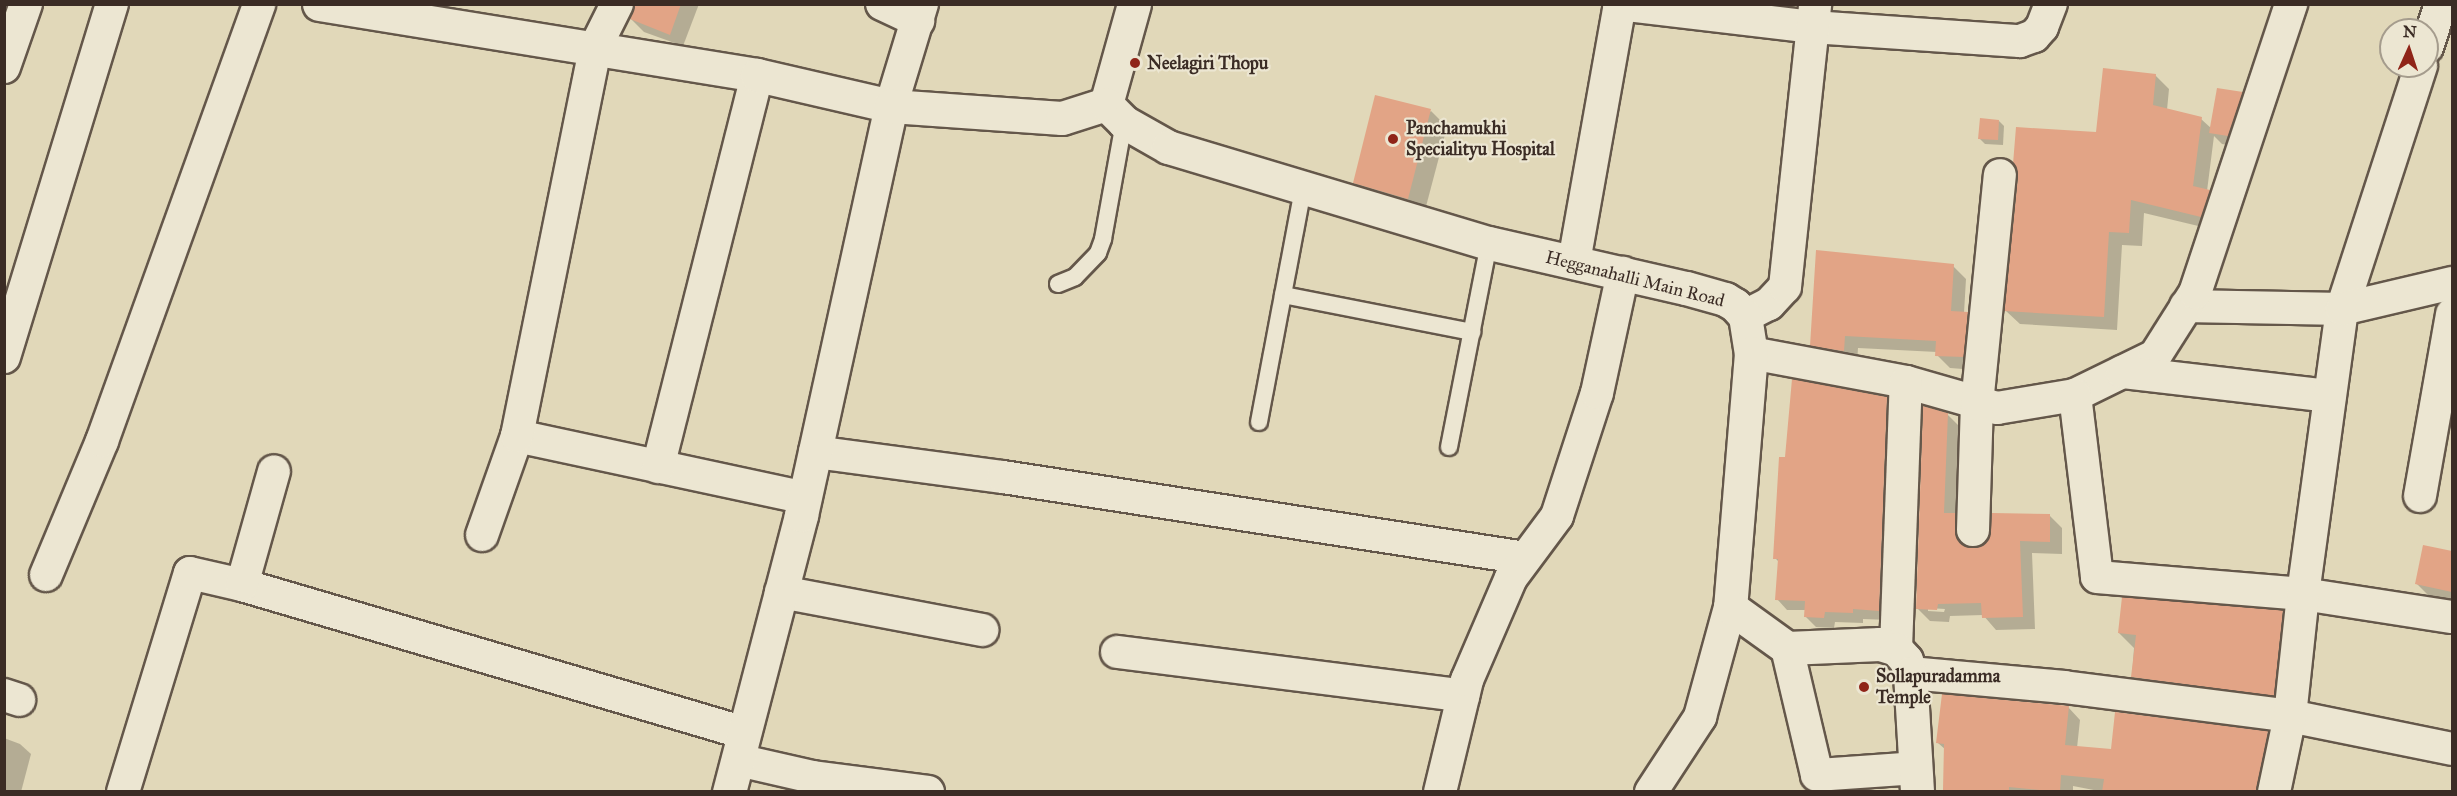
<!DOCTYPE html>
<style>
body{margin:0}
#map{position:relative;width:2457px;height:796px;overflow:hidden;background:#e1d8b9;font-family:"IM FELL Great Primer",serif}
div>[style]{position:absolute}
[style*='--x']{left:calc(var(--x)*1px);top:calc(var(--y)*1px);width:calc(var(--w)*1px);rotate:calc(var(--a)*1deg)}
.shadow>*{inset:0;background:#0003}
.building>*{inset:0;background:#e2a486}
.roads{filter:drop-shadow(2px 0 #64574a) drop-shadow(-2px 0 #64574a) drop-shadow(0 2px #64574a) drop-shadow(0 -2px #64574a)}
.service>*{height:16px;margin:-8px;padding:0 8px;transform-origin:8px;border-radius:8px;background:#ece6d2}
.minor>*{height:32px;margin:-16px;padding:0 16px;transform-origin:16px;border-radius:16px;background:#ece6d2}
.tertiary>*{height:33px;margin:-16.5px;padding:0 16.5px;transform-origin:16.5px;border-radius:16.5px;background:#ece6d2}
.secondary>*{height:33px;margin:-16.5px;padding:0 16.5px;transform-origin:16.5px;border-radius:16.5px;background:#ece6d2}
.dots>*{width:16px;height:16px;translate:-50% -50%;box-sizing:border-box;border:3px solid #ece6d2;border-radius:50%}
span{translate:-50% -50%;white-space:nowrap;text-align:center;line-height:1.15;-webkit-text-stroke:4.5px #ece6d2;paint-order:stroke}
.poi-label{font-size:18px;color:#3b2c25;font-weight:700}
.left{translate:0 -50%;text-align:left}
.street-label{font-size:18px;color:#3b2c25}
.frame{position:absolute;inset:0;border:6px solid #3b2c25;pointer-events:none}
.north{position:absolute;left:2379px;top:18px;width:60px;height:60px;box-sizing:border-box;background:#ece6d2;border:2px solid #a59c8d;border-radius:50%;rotate:3deg;font-size:16px;font-weight:700;line-height:24px;text-align:center;color:#3b2c25}
.north::after{content:'';display:block;margin:auto;width:21px;height:27px;background:#8f2418;clip-path:polygon(50% 0,100% 100%,50% 72%,0 100%)}
</style>
<div id="map">
<div class="shadow">
<i style="clip-path:polygon(636px 4px,699px 4px,683px 46px,644px 32px,631px 19px)"></i>
<i style="clip-path:polygon(2155px 75px,2169px 89px,2167px 110px,2201px 119px,2212px 129px,2242px 93px,2253px 104px,2239px 147px,2222px 144px,2214px 136px,2207px 191px,2223px 205px,2215px 230px,2144px 213px,2142px 246px,2122px 245px,2117px 330px,2020px 324px,2006px 311px,2098px 133px)"></i>
<i style="clip-path:polygon(1431px 111px,1447px 127px,1424px 214px,1370px 198px,1354px 182px)"></i>
<i style="clip-path:polygon(1999px 121px,2004px 126px,2003px 145px,1985px 144px,1980px 139px)"></i>
<i style="clip-path:polygon(1953px 266px,1966px 279px,1964px 313px,1968px 313px,1980px 326px,1976px 370px,1950px 368px,1937px 355px,1937px 352px,1858px 348px,1857px 363px,1825px 358px,1812px 345px)"></i>
<i style="clip-path:polygon(1887px 398px,1897px 409px,1889px 620px,1863px 619px,1863px 623px,1835px 622px,1834px 628px,1816px 627px,1805px 616px,1806px 610px,1787px 610px,1777px 599px,1779px 562px,1775px 558px,1786px 459px)"></i>
<i style="clip-path:polygon(evenodd,1947px 414px,1960px 427px,1957px 516px,1968px 527px,1969px 548px,1982px 547px,2050px 516px,2062px 528px,2062px 554px,2032px 553px,2035px 629px,1996px 630px,1983px 615px,1950px 616px,1949px 622px,1930px 621px,1917px 608px,1947px 414px,1928px 608px,1945px 609px,1944px 612px,1928px 611px,1928px 608px)"></i>
<i style="clip-path:polygon(2424px 547px,2452px 552px,2452px 603px,2432px 599px,2417px 584px)"></i>
<i style="clip-path:polygon(2282px 612px,2298px 627px,2289px 710px,2148px 692px,2132px 677px,2134px 648px,2119px 633px)"></i>
<i style="clip-path:polygon(2068px 707px,2080px 720px,2077px 748px,2112px 751px,2116px 713px,2268px 733px,2280px 745px,2270px 792px,2104px 792px,2073px 786px,2073px 792px,1947px 792px,1946px 750px,1938px 743px)"></i>
<i style="clip-path:polygon(4px 738px,20px 744px,31px 754px,21px 792px,4px 792px)"></i>
</div>
<div class="building">
<i style="clip-path:polygon(635px 4px,681px 4px,670px 35px,630px 19px)"></i>
<i style="clip-path:polygon(2103px 68px,2156px 74px,2153px 105px,2202px 117px,2193px 186px,2210px 190px,2201px 217px,2131px 200px,2129px 233px,2109px 232px,2104px 317px,2004px 311px,2018px 177px,2013px 164px,2016px 127px,2096px 132px)"></i>
<i style="clip-path:polygon(2217px 88px,2243px 92px,2228px 136px,2209px 133px)"></i>
<i style="clip-path:polygon(1375px 95px,1431px 109px,1408px 199px,1353px 183px)"></i>
<i style="clip-path:polygon(1980px 118px,1999px 120px,1998px 140px,1978px 139px)"></i>
<i style="clip-path:polygon(1816px 250px,1954px 264px,1951px 311px,1968px 312px,1964px 357px,1935px 356px,1936px 341px,1845px 336px,1844px 351px,1810px 346px)"></i>
<i style="clip-path:polygon(1792px 379px,1887px 397px,1879px 611px,1853px 609px,1853px 613px,1825px 612px,1824px 618px,1804px 617px,1805px 601px,1775px 600px,1778px 559px,1773px 559px,1779px 457px,1785px 457px)"></i>
<i style="clip-path:polygon(1923px 406px,1948px 413px,1944px 513px,1956px 513px,1957px 538px,1963px 545px,1973px 548px,1981px 546px,1988px 540px,1992px 513px,2050px 514px,2050px 542px,2020px 541px,2023px 617px,1982px 618px,1981px 603px,1938px 604px,1937px 610px,1916px 609px)"></i>
<i style="clip-path:polygon(2423px 545px,2452px 551px,2452px 592px,2415px 584px)"></i>
<i style="clip-path:polygon(2122px 597px,2283px 610px,2274px 696px,2131px 677px,2136px 635px,2118px 633px)"></i>
<i style="clip-path:polygon(1942px 694px,2069px 706px,2065px 745px,2111px 749px,2115px 712px,2268px 731px,2256px 792px,2102px 792px,2104px 779px,2061px 775px,2060px 792px,2009px 787px,2009px 790px,1943px 790px,1944px 744px,1936px 743px)"></i>
</div>
<div class="roads">
<div class="service">
<i style="--x:1058;--y:284;--w:18;--a:-22"></i>
<i style="--x:1075;--y:277;--w:33;--a:-46"></i>
<i style="--x:1098;--y:253;--w:15;--a:-70"></i>
<i style="--x:1103;--y:239;--w:119;--a:-79.8"></i>
<i style="--x:1283;--y:295;--w:193;--a:11.1"></i>
<i style="--x:1259;--y:422;--w:237;--a:-79.3"></i>
<i style="--x:1449;--y:447;--w:208;--a:-78.9"></i>
</div>
<div class="minor">
<i style="--x:882;--y:4;--w:40;--a:25"></i>
<i style="--x:1619;--y:4;--w:194;--a:6.8"></i>
<i style="--x:1812;--y:27;--w:208;--a:3.9"></i>
<i style="--x:2020;--y:41;--w:15;--a:-20"></i>
<i style="--x:2034;--y:36;--w:12;--a:-48"></i>
<i style="--x:2042;--y:27;--w:25;--a:-69"></i>
<i style="--x:2427;--y:47;--w:45;--a:-72"></i>
<i style="--x:4;--y:67;--w:67;--a:-70.8"></i>
<i style="--x:891;--y:106;--w:107;--a:-73.1"></i>
<i style="--x:1574;--y:262;--w:262;--a:-79.9"></i>
<i style="--x:2186;--y:306;--w:156;--a:1.1"></i>
<i style="--x:2342;--y:309;--w:256;--a:-72"></i>
<i style="--x:1745;--y:316;--w:27;--a:-27"></i>
<i style="--x:1769;--y:304;--w:23;--a:-47"></i>
<i style="--x:1785;--y:287;--w:285;--a:-83.9"></i>
<i style="--x:1751;--y:353;--w:158;--a:10.6"></i>
<i style="--x:1906;--y:382;--w:95;--a:15.9"></i>
<i style="--x:1997;--y:408;--w:79;--a:-9.5"></i>
<i style="--x:2075;--y:395;--w:89;--a:-26"></i>
<i style="--x:2155;--y:356;--w:75;--a:-57.6"></i>
<i style="--x:2195;--y:293;--w:305;--a:-71.6"></i>
<i style="--x:4;--y:357;--w:369;--a:-73"></i>
<i style="--x:2122;--y:372;--w:209;--a:6.6"></i>
<i style="--x:2075;--y:395;--w:183;--a:83.1"></i>
<i style="--x:2097;--y:577;--w:207;--a:4.7"></i>
<i style="--x:2303;--y:594;--w:151;--a:8.8"></i>
<i style="--x:517;--y:436;--w:295;--a:12.1"></i>
<i style="--x:815;--y:452;--w:190;--a:7.6"></i>
<i style="--x:1003;--y:477;--w:528;--a:8.82"></i>
<i style="--x:658;--y:467;--w:404;--a:-75.8"></i>
<i style="--x:2420;--y:496;--w:185;--a:-80"></i>
<i style="--x:1973;--y:530;--w:126;--a:-88.2"></i>
<i style="--x:1977;--y:404;--w:230;--a:-84.3"></i>
<i style="--x:482;--y:535;--w:105;--a:-70.5"></i>
<i style="--x:517;--y:436;--w:396;--a:-78.6"></i>
<i style="--x:595;--y:48;--w:49;--a:-63.4"></i>
<i style="--x:46;--y:575;--w:145;--a:-67.3"></i>
<i style="--x:102;--y:441;--w:464;--a:-70.2"></i>
<i style="--x:242;--y:585;--w:524;--a:16.4"></i>
<i style="--x:781;--y:592;--w:205;--a:10.7"></i>
<i style="--x:1787;--y:648;--w:130;--a:76.7"></i>
<i style="--x:1817;--y:775;--w:99;--a:-4"></i>
<i style="--x:1896;--y:649;--w:267;--a:-87.9"></i>
<i style="--x:1117;--y:652;--w:349;--a:7.2"></i>
<i style="--x:1910;--y:673;--w:155;--a:5.2"></i>
<i style="--x:2064;--y:687;--w:228;--a:7.3"></i>
<i style="--x:2290;--y:716;--w:165;--a:11.5"></i>
<i style="--x:4;--y:695;--w:16;--a:18"></i>
<i style="--x:738;--y:760;--w:77;--a:12.8"></i>
<i style="--x:813;--y:777;--w:116;--a:7.4"></i>
<i style="--x:123;--y:792;--w:229;--a:-73"></i>
<i style="--x:190;--y:573;--w:53;--a:13"></i>
<i style="--x:242;--y:585;--w:118;--a:-74.3"></i>
<i style="--x:1440;--y:792;--w:115;--a:-76.4"></i>
<i style="--x:1467;--y:680;--w:111;--a:-66.7"></i>
<i style="--x:1511;--y:578;--w:77;--a:-53.4"></i>
<i style="--x:1557;--y:516;--w:129;--a:-72"></i>
<i style="--x:1597;--y:393;--w:123;--a:-77.8"></i>
<i style="--x:1651;--y:792;--w:90;--a:-56.8"></i>
<i style="--x:1700;--y:717;--w:114;--a:-74.7"></i>
<i style="--x:2274;--y:792;--w:78;--a:-78.1"></i>
<i style="--x:2290;--y:716;--w:123;--a:-83.9"></i>
<i style="--x:2303;--y:594;--w:288;--a:-82.2"></i>
<i style="--x:2342;--y:309;--w:113;--a:-13.3"></i>
</div>
<div class="tertiary">
<i style="--x:319;--y:4;--w:444;--a:9.2"></i>
<i style="--x:757;--y:75;--w:138;--a:13"></i>
<i style="--x:729;--y:792;--w:286;--a:-75.4"></i>
<i style="--x:801;--y:515;--w:419;--a:-77.6"></i>
<i style="--x:891;--y:106;--w:171;--a:4"></i>
<i style="--x:1062;--y:118;--w:46;--a:-17.7"></i>
</div>
<div class="secondary">
<i style="--x:1134;--y:4;--w:104;--a:105.6"></i>
<i style="--x:1106;--y:104;--w:25;--a:45"></i>
<i style="--x:1124;--y:122;--w:51;--a:29.6"></i>
<i style="--x:1168;--y:147;--w:335;--a:16.7"></i>
<i style="--x:1489;--y:243;--w:202;--a:12.9"></i>
<i style="--x:1686;--y:288;--w:41;--a:15.8"></i>
<i style="--x:1725;--y:299;--w:12;--a:31"></i>
<i style="--x:1735;--y:305;--w:15;--a:48"></i>
<i style="--x:1745;--y:316;--w:37;--a:81"></i>
<i style="--x:1751;--y:353;--w:255;--a:94.7"></i>
<i style="--x:1730;--y:607;--w:70;--a:35.7"></i>
<i style="--x:1787;--y:648;--w:93;--a:-2.5"></i>
<i style="--x:1880;--y:644;--w:17;--a:17"></i>
<i style="--x:1896;--y:649;--w:15;--a:48"></i>
<i style="--x:1906;--y:660;--w:14;--a:73"></i>
<i style="--x:1910;--y:673;--w:119;--a:86.6"></i>
</div>
</div>
<div class="dots">
<i style="left:1135px;top:63px;background:#8f2418"></i>
<i style="left:1393px;top:139px;background:#8f2418"></i>
<i style="left:1864px;top:687px;background:#8f2418"></i>
</div>
<div class="poi-label">
<span class="left" style="left:1147px;top:63px">Neelagiri Thopu</span>
<span class="left" style="left:1406px;top:139px">Panchamukhi<br>Specialityu Hospital</span>
<span class="left" style="left:1876px;top:687px">Sollapuradamma<br>Temple</span>
</div>
<div class="street-label">
<span style="left:1635px;top:279px;rotate:14deg">Hegganahalli Main Road</span>
</div>
<div class="frame"></div>
<div class="north">N</div>
</div>
